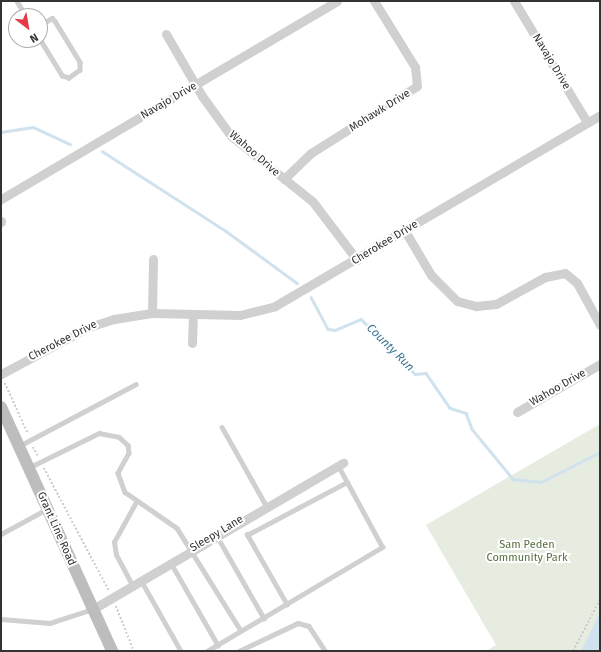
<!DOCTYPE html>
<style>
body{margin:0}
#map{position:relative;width:601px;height:652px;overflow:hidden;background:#fff;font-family:"Fira Sans",sans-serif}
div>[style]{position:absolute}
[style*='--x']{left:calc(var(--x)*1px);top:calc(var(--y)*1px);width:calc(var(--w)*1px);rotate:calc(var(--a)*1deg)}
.green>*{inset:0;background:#e6ecdf}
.water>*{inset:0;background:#cfe2ee}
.stream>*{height:2.5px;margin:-1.25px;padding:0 1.25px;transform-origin:1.25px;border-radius:1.25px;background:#cfe2ee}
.path>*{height:1.5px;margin-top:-0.75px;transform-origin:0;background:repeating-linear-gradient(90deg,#cdcdcd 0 2px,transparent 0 4px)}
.service>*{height:4.5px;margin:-2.25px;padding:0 2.25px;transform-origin:2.25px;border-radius:2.25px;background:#d0d0d0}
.minor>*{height:9px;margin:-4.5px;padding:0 4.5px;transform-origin:4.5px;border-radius:4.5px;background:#d0d0d0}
.secondary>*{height:12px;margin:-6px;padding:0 6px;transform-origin:6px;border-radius:6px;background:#bdbdbd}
span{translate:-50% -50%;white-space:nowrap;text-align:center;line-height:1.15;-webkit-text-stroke:4px #fff;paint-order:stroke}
.street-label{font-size:11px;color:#333}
.park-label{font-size:11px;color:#56703f}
.water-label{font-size:12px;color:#3f7597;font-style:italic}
.frame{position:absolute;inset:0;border:2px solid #333;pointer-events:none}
.north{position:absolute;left:8px;top:8px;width:40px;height:40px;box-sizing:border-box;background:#fff;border:1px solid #adadad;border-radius:50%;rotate:149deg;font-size:11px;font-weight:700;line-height:16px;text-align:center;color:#333}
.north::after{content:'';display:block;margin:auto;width:14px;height:18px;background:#e63946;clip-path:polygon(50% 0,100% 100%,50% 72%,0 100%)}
</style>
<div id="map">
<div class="green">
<i style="clip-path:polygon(600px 424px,600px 651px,486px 651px,496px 645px,426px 525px)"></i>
</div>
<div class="water">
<i style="clip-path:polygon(600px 613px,600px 651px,581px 651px)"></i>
</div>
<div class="stream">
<i style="--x:1;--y:132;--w:32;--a:-9"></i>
<i style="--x:33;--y:127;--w:41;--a:24.7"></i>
<i style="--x:102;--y:151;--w:148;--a:32.8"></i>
<i style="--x:226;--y:231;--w:88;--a:36.2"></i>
<i style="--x:311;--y:297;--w:36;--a:62"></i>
<i style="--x:328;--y:329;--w:7;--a:8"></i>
<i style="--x:335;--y:330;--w:28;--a:-23"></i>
<i style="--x:361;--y:319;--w:77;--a:45.5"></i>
<i style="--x:415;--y:374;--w:11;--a:-5"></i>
<i style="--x:426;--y:373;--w:42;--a:55.6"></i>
<i style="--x:450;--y:408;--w:17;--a:17"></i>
<i style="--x:466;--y:413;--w:17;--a:69"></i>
<i style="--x:472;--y:429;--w:65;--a:50.6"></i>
<i style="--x:513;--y:479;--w:28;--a:6"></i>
<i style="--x:541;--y:482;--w:66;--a:-27"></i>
</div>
<div class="path">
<i style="--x:5;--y:383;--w:56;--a:65.7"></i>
<i style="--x:33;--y:447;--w:10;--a:61"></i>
<i style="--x:44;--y:468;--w:139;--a:62.1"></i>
<i style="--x:116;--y:606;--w:48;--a:68.2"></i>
<i style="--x:573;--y:651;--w:59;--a:-62.6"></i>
</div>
<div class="service">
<i style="--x:17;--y:1;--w:17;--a:59"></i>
<i style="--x:40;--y:25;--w:14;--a:-30"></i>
<i style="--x:52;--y:18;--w:4;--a:45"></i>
<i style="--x:55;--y:21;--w:48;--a:58.6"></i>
<i style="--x:80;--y:62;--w:8;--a:90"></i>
<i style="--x:80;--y:70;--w:14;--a:144"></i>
<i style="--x:69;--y:78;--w:7;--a:-164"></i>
<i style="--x:62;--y:76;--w:42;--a:-121.4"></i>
<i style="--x:222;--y:427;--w:90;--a:60.6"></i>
<i style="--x:19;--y:446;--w:132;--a:-27.9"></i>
<i style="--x:30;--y:467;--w:77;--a:-26.2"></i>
<i style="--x:99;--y:433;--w:20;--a:11"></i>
<i style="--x:119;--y:437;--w:12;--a:42"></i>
<i style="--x:128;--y:445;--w:8;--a:83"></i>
<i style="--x:129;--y:453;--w:23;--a:119"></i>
<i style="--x:118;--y:473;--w:20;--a:70"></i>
<i style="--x:125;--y:492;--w:63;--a:34.7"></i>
<i style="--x:177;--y:528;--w:121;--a:58.1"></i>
<i style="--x:1;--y:534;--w:52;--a:-28.5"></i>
<i style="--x:217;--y:536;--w:95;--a:60.2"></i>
<i style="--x:171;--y:563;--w:95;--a:60.2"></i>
<i style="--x:141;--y:580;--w:81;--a:60.6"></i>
<i style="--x:132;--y:585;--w:34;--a:-118"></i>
<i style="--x:116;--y:555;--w:13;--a:-99"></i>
<i style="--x:114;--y:542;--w:46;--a:-61.2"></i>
<i style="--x:287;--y:605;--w:81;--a:-119.7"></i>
<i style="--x:247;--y:535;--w:113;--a:-27.9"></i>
<i style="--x:1;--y:619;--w:49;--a:4.7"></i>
<i style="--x:50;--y:623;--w:45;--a:-18"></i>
<i style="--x:207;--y:651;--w:204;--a:-30.7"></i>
<i style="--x:382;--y:547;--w:92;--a:-118.5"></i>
<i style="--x:239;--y:651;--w:65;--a:-25.4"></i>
<i style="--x:298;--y:623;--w:11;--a:15"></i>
<i style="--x:309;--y:626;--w:30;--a:57"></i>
</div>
<div class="minor">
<i style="--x:514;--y:1;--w:141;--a:58.9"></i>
<i style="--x:166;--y:34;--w:72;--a:59.9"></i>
<i style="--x:202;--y:96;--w:49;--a:54.1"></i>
<i style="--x:231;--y:136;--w:105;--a:38.8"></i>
<i style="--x:313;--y:202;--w:73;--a:52.8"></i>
<i style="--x:284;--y:179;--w:37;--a:-44"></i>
<i style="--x:311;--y:153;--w:125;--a:-32.3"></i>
<i style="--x:417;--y:86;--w:19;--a:-96"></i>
<i style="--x:415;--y:67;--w:78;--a:-121.8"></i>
<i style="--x:1;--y:199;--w:390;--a:-30.5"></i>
<i style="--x:1;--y:221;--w:1;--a:90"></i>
<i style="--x:405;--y:231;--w:51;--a:59.4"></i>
<i style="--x:431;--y:275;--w:37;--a:45"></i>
<i style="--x:457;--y:301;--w:20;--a:15"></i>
<i style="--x:476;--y:306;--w:20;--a:-6"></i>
<i style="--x:496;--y:304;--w:56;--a:-28.9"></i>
<i style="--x:545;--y:277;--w:20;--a:-11"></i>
<i style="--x:565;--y:273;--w:16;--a:40"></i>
<i style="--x:577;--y:283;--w:48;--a:61.3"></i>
<i style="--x:152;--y:313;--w:54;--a:-88.9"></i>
<i style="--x:192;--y:343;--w:29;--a:-88"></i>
<i style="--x:1;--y:374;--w:100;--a:-28.1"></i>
<i style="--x:89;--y:327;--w:26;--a:-18"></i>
<i style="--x:114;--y:319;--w:38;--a:-9"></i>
<i style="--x:152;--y:313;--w:88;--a:1.3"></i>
<i style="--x:240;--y:315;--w:36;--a:-14"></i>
<i style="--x:275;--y:306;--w:377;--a:-30.4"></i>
<i style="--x:517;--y:412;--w:96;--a:-30"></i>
<i style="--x:93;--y:609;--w:290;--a:-30.3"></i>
</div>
<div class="secondary">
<i style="--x:1;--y:407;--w:268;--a:65.5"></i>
</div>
<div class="street-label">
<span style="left:551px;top:62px;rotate:59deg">Navajo Drive</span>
<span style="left:169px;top:101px;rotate:-30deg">Navajo Drive</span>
<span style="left:380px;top:111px;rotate:-32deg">Mohawk Drive</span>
<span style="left:254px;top:154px;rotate:41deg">Wahoo Drive</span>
<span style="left:385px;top:243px;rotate:-31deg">Cherokee Drive</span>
<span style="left:63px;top:341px;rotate:-27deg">Cherokee Drive</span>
<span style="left:558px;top:388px;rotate:-30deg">Wahoo Drive</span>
<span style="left:56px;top:529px;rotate:66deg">Grant Line Road</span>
<span style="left:217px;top:534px;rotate:-31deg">Sleepy Lane</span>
</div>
<div class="park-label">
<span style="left:527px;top:552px">Sam Peden<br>Community Park</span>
</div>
<div class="water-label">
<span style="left:390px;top:348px;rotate:45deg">County Run</span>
</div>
<div class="frame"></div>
<div class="north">N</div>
</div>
